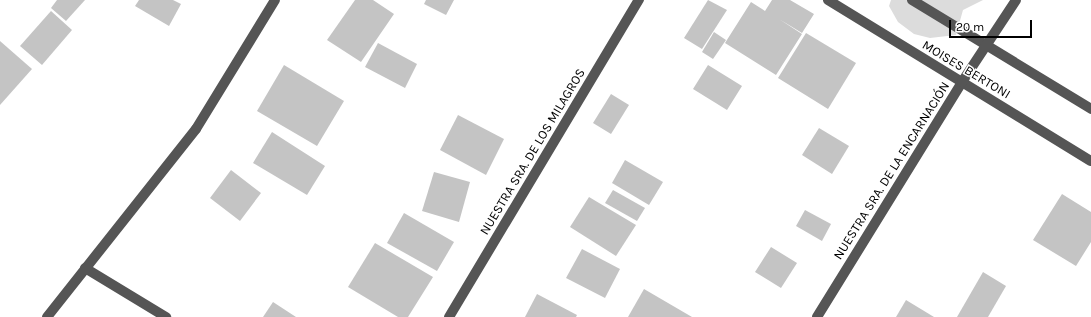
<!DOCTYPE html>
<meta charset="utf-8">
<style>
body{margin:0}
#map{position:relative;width:1091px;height:317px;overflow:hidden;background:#fff;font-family:Karla,sans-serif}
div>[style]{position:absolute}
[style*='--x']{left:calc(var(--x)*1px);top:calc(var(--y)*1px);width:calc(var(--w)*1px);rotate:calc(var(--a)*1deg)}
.green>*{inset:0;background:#dcdcdc}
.building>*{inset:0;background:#c4c4c4}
.minor>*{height:10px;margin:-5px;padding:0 5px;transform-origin:5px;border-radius:5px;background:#555}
span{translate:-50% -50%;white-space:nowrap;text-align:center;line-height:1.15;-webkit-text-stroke:3px #fff;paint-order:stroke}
.street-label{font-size:13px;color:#000}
.scale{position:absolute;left:949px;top:20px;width:83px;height:18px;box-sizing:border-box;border:2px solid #000;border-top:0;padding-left:5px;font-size:12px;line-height:14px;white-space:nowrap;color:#000;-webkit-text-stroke:3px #fff;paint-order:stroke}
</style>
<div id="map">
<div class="green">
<i style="clip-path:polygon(891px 0,983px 0,963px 10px,956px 35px,930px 38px,914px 34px,898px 22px,889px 6px)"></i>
</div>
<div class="building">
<i style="clip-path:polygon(57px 0,85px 0,66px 21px,51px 8px)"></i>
<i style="clip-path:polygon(139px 0,173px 0,181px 4px,169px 26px,135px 6px)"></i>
<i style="clip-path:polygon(355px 0,373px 0,394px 14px,361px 62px,327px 40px)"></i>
<i style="clip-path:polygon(426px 0,454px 0,446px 15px,424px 4px)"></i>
<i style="clip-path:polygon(708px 0,727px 10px,702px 49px,684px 38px)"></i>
<i style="clip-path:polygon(772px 0,790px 0,814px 14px,802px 33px,779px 19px,802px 34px,776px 75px,725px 43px,751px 2px,765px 11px)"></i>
<i style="clip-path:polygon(51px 11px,72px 30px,42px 65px,20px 46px)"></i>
<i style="clip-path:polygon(714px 32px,726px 40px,713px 59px,702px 52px)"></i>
<i style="clip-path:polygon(806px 33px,856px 63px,828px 109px,778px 78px)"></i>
<i style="clip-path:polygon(0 41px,32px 69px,0 105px)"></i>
<i style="clip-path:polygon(378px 43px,417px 64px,405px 88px,365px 67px)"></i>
<i style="clip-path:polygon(284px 65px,344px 101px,317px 146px,257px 111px)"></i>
<i style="clip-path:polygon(708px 65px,742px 86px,727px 110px,693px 89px)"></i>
<i style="clip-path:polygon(611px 94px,629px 105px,611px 134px,593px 123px)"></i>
<i style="clip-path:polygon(458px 115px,504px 139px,486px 175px,440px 150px)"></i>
<i style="clip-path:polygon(819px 128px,849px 146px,832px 174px,802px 155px)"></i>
<i style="clip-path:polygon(272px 132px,325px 166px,307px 195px,253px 163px)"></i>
<i style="clip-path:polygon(625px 160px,663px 182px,649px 205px,612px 183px)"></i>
<i style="clip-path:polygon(231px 170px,261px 193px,240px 221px,210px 198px)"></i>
<i style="clip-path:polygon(434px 172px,470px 182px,459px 222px,422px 211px)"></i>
<i style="clip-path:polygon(613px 190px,645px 208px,637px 221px,605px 203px)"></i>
<i style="clip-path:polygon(1062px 194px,1091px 212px,1091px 242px,1076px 266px,1033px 240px)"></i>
<i style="clip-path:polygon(589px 197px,636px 225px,616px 256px,570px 227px)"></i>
<i style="clip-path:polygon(805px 210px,831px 224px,822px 241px,796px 226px)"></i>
<i style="clip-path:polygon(404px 213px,454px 242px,437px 271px,387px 243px)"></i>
<i style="clip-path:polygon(375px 243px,433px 277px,408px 317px,398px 317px,348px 287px)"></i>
<i style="clip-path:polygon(771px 247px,797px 263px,781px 288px,755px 272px)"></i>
<i style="clip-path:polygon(582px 249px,620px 269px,605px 298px,566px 278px)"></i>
<i style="clip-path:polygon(983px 272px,1006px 286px,988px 317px,957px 317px)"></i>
<i style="clip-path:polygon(644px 289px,692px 317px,628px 317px)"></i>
<i style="clip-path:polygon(537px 294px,577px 315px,576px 317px,525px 317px)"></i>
<i style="clip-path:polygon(906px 300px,934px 317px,896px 317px)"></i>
<i style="clip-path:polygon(273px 302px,296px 317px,263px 317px)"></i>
</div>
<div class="minor">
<i style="--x:828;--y:0;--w:308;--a:31.5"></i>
<i style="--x:912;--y:0;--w:210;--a:31.3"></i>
<i style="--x:85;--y:268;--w:95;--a:31.2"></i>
<i style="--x:47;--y:317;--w:240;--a:-51.6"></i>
<i style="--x:196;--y:129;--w:151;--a:-58.5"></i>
<i style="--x:449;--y:317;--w:370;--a:-59.1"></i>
<i style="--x:817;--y:317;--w:276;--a:-58.3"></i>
<i style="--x:962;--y:82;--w:98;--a:-56.6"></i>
</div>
<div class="street-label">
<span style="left:966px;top:70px;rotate:31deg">MOISES BERTONI</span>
<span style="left:533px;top:152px;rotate:-59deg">NUESTRA SRA. DE LOS MILAGROS</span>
<span style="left:892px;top:171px;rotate:-58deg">NUESTRA SRA. DE LA ENCARNACIÓN</span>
</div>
<div class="scale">20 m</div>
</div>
